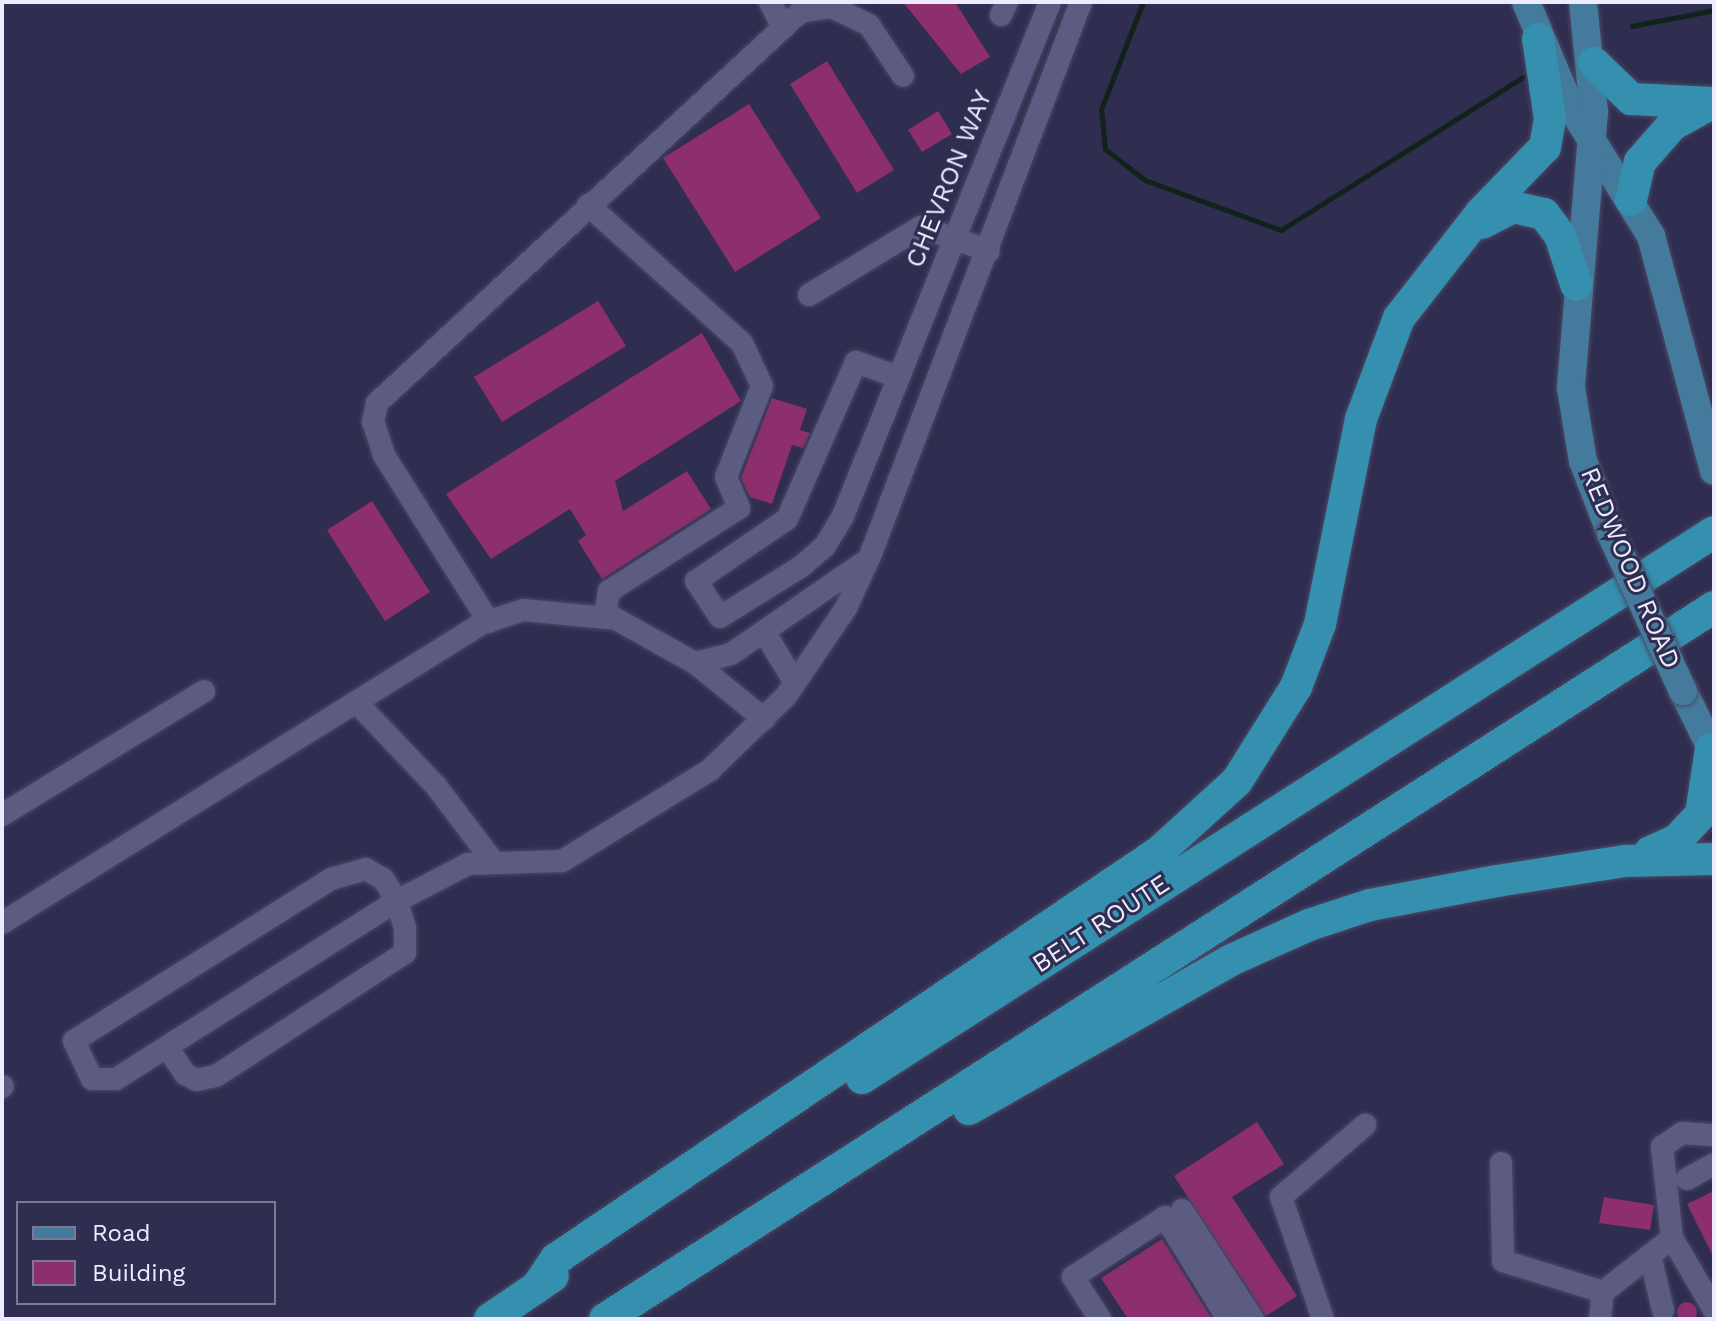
<!DOCTYPE html>
<html>
<head>
<meta charset="utf-8">
<style>
	body { margin:0 }
	#map { position:relative; width:1716px; height:1321px; overflow:hidden; background:#2f2d50; font-family:"Work Sans",sans-serif }
	div>[style] { position:absolute }
	.stream>* { height:5px; margin:-2.5px; padding:0 2.5px; transform-origin:2.5px; border-radius:2.5px; background:#10221a }
	.building>* { inset:0; background:#8c2f6c }
	.round { border-radius:50% }
	.roads { filter:drop-shadow(0 0 2px #4a4965) drop-shadow(0 0 2px #4a4965) }
	.minor>* { height:22px; margin:-11px; padding:0 11px; transform-origin:11px; border-radius:11px; background:#5c5c82 }
	.major>* { height:28px; margin:-14px; padding:0 14px; transform-origin:14px; border-radius:14px; background:#447b9c }
	.highway>* { height:32px; margin:-16px; padding:0 16px; transform-origin:16px; border-radius:16px; background:#3490ae }
	.bridges { filter:drop-shadow(0 0 2px #4a4965) drop-shadow(0 0 2px #4a4965) }
	.major-bridge>* { height:28px; margin:-14px; padding:0 14px; transform-origin:14px; border-radius:14px; background:#447b9c }
	span { translate:-50% -50%; white-space:nowrap; text-align:center; line-height:1.15; -webkit-text-stroke:6px #2f2d50; paint-order:stroke }
	.street-label { font-size:26px; color:#ececfe }
	.frame { position:absolute; inset:0; border:4px solid #ececfe; pointer-events:none }
	.legend { position:absolute; left:16px; top:1201px; width:260px; height:104px; box-sizing:border-box; background:#2f2d50; border:2px solid #7b7996; margin:0; padding:10px 14px; list-style:none; font-size:24px; color:#ececfe }
	.legend li { display:flex; align-items:center; gap:16px; height:40px }
	.legend b { width:40px; border:2px solid #7b7996 }
</style>
</head>
<body>
<div id="map">
	<div class="stream">
		<div style="left:1143px;top:2px;width:115px;rotate:111.4deg"></div>
		<div style="left:1101px;top:109px;width:40px;rotate:84.3deg"></div>
		<div style="left:1105px;top:149px;width:51px;rotate:37.8deg"></div>
		<div style="left:1145px;top:180px;width:145px;rotate:20.2deg"></div>
		<div style="left:1281px;top:230px;width:286px;rotate:-32.3deg"></div>
		<div style="left:1632px;top:26px;width:84px;rotate:-11deg"></div>
	</div>
	<div class="building">
		<div style="clip-path:polygon(903px 2px,955px 2px,990px 57px,961px 74px)"></div>
		<div style="clip-path:polygon(827px 61px,894px 170px,857px 193px,790px 84px)"></div>
		<div style="clip-path:polygon(749px 104px,821px 218px,735px 272px,663px 158px)"></div>
		<div style="clip-path:polygon(938px 111px,952px 134px,922px 152px,908px 130px)"></div>
		<div style="clip-path:polygon(598px 301px,626px 346px,502px 422px,474px 377px)"></div>
		<div style="clip-path:polygon(702px 333px,741px 401px,615px 481px,623px 511px,687px 471px,711px 509px,602px 579px,578px 541px,586px 535px,570px 509px,491px 559px,446px 494px)"></div>
		<div style="clip-path:polygon(772px 398px,807px 409px,800px 430px,810px 433px,803px 448px,792px 445px,772px 504px,750px 497px,741px 478px)"></div>
		<div style="clip-path:polygon(372px 501px,430px 592px,385px 621px,327px 530px)"></div>
		<div style="clip-path:polygon(1257px 1122px,1284px 1164px,1232px 1197px,1297px 1296px,1266px 1316px,1174px 1176px)"></div>
		<div style="clip-path:polygon(1714px 1191px,1714px 1258px,1687px 1204px)"></div>
		<div style="clip-path:polygon(1604px 1197px,1654px 1205px,1650px 1230px,1599px 1223px)"></div>
		<div style="clip-path:polygon(1162px 1239px,1212px 1319px,1128px 1319px,1101px 1278px)"></div>
		<div class="round" style="left:1677px;top:1302px;width:20px;height:20px"></div>
	</div>
	<div class="roads">
		<div class="minor">
			<div style="left:770px;top:2px;width:27px;rotate:63deg"></div>
			<div style="left:1001px;top:15px;width:14px;rotate:-65deg"></div>
			<div style="left:588px;top:205px;width:207px;rotate:41.9deg"></div>
			<div style="left:742px;top:343px;width:47px;rotate:65.1deg"></div>
			<div style="left:762px;top:386px;width:98px;rotate:111.6deg"></div>
			<div style="left:726px;top:477px;width:34px;rotate:67deg"></div>
			<div style="left:739px;top:508px;width:154px;rotate:147.4deg"></div>
			<div style="left:609px;top:591px;width:25px;rotate:99deg"></div>
			<div style="left:809px;top:295px;width:131px;rotate:-31.3deg"></div>
			<div style="left:921px;top:227px;width:72px;rotate:19.4deg"></div>
			<div style="left:898px;top:377px;width:45px;rotate:-160.3deg"></div>
			<div style="left:856px;top:362px;width:171px;rotate:113.7deg"></div>
			<div style="left:787px;top:519px;width:110px;rotate:145.7deg"></div>
			<div style="left:696px;top:581px;width:43px;rotate:56.3deg"></div>
			<div style="left:720px;top:617px;width:97px;rotate:-31.9deg"></div>
			<div style="left:802px;top:566px;width:30px;rotate:-41deg"></div>
			<div style="left:825px;top:546px;width:35px;rotate:-59deg"></div>
			<div style="left:843px;top:516px;width:554px;rotate:-68.06deg"></div>
			<div style="left:489px;top:622px;width:197px;rotate:-122.2deg"></div>
			<div style="left:384px;top:455px;width:35px;rotate:-108deg"></div>
			<div style="left:373px;top:422px;width:19px;rotate:-78deg"></div>
			<div style="left:377px;top:403px;width:576px;rotate:-42.75deg"></div>
			<div style="left:800px;top:12px;width:32px;rotate:-9deg"></div>
			<div style="left:832px;top:7px;width:41px;rotate:25.9deg"></div>
			<div style="left:869px;top:25px;width:61px;rotate:56.3deg"></div>
			<div style="left:765px;top:633px;width:58px;rotate:59deg"></div>
			<div style="left:695px;top:663px;width:37px;rotate:-14deg"></div>
			<div style="left:731px;top:654px;width:160px;rotate:-34.6deg"></div>
			<div style="left:356px;top:702px;width:116px;rotate:46.4deg"></div>
			<div style="left:436px;top:786px;width:93px;rotate:52.9deg"></div>
			<div style="left:2px;top:815px;width:237px;rotate:-31.5deg"></div>
			<div style="left:2px;top:923px;width:565px;rotate:-31.97deg"></div>
			<div style="left:481px;top:624px;width:44px;rotate:-18.4deg"></div>
			<div style="left:523px;top:610px;width:93px;rotate:5.5deg"></div>
			<div style="left:616px;top:619px;width:90px;rotate:29.1deg"></div>
			<div style="left:695px;top:663px;width:89px;rotate:39.1deg"></div>
			<div style="left:167px;top:1047px;width:32px;rotate:56deg"></div>
			<div style="left:185px;top:1074px;width:13px;rotate:27deg"></div>
			<div style="left:197px;top:1080px;width:19px;rotate:-12deg"></div>
			<div style="left:216px;top:1076px;width:225px;rotate:-33.1deg"></div>
			<div style="left:405px;top:953px;width:25px;rotate:-90deg"></div>
			<div style="left:405px;top:928px;width:28px;rotate:-107deg"></div>
			<div style="left:397px;top:901px;width:26px;rotate:-122deg"></div>
			<div style="left:383px;top:879px;width:20px;rotate:-150deg"></div>
			<div style="left:366px;top:869px;width:36px;rotate:164deg"></div>
			<div style="left:331px;top:879px;width:304px;rotate:147.8deg"></div>
			<div style="left:74px;top:1041px;width:42px;rotate:64.7deg"></div>
			<div style="left:92px;top:1079px;width:24px"></div>
			<div style="left:116px;top:1079px;width:333px;rotate:-32.4deg"></div>
			<div style="left:397px;top:901px;width:80px;rotate:-27.5deg"></div>
			<div style="left:468px;top:864px;width:94px;rotate:-1.8deg"></div>
			<div style="left:562px;top:861px;width:174px;rotate:-31.6deg"></div>
			<div style="left:710px;top:770px;width:106px;rotate:-44.2deg"></div>
			<div style="left:786px;top:696px;width:107px;rotate:-55.7deg"></div>
			<div style="left:846px;top:608px;width:57px;rotate:-65.2deg"></div>
			<div style="left:870px;top:556px;width:593px;rotate:-69.15deg"></div>
			<div style="left:2px;top:1087px;width:1px;rotate:-45deg"></div>
			<div style="left:1501px;top:1163px;width:98px;rotate:88.8deg"></div>
			<div style="left:1503px;top:1261px;width:105px;rotate:17.2deg"></div>
			<div style="left:1687px;top:1179px;width:31px;rotate:-29deg"></div>
			<div style="left:1182px;top:1210px;width:130px;rotate:56.9deg"></div>
			<div style="left:1672px;top:1238px;width:83px;rotate:59.7deg"></div>
			<div style="left:1650px;top:1255px;width:57px;rotate:76.7deg"></div>
			<div style="left:1100px;top:1319px;width:50px;rotate:-122.7deg"></div>
			<div style="left:1073px;top:1277px;width:110px;rotate:-33.1deg"></div>
			<div style="left:1165px;top:1217px;width:120px;rotate:58.3deg"></div>
			<div style="left:1323px;top:1319px;width:129px;rotate:-109deg"></div>
			<div style="left:1281px;top:1197px;width:111px;rotate:-40.6deg"></div>
			<div style="left:1600px;top:1319px;width:27px;rotate:-84deg"></div>
			<div style="left:1603px;top:1292px;width:88px;rotate:-38deg"></div>
			<div style="left:1672px;top:1238px;width:92px;rotate:-96.3deg"></div>
			<div style="left:1662px;top:1147px;width:24px;rotate:-35deg"></div>
			<div style="left:1682px;top:1133px;width:32px;rotate:4deg"></div>
		</div>
		<div class="major">
			<div style="left:1526px;top:2px;width:108px;rotate:67.2deg"></div>
			<div style="left:1568px;top:102px;width:158px;rotate:58.2deg"></div>
			<div style="left:1651px;top:236px;width:243px;rotate:75deg"></div>
			<div style="left:1583px;top:2px;width:111px;rotate:84.3deg"></div>
			<div style="left:1594px;top:112px;width:277px;rotate:94.8deg"></div>
			<div style="left:1571px;top:388px;width:74px;rotate:80.7deg"></div>
			<div style="left:1583px;top:461px;width:78px;rotate:69deg"></div>
			<div style="left:1683px;top:691px;width:70px;rotate:63.8deg"></div>
		</div>
		<div class="highway">
			<div style="left:1594px;top:63px;width:52px;rotate:44.2deg"></div>
			<div style="left:1631px;top:99px;width:83px;rotate:2.8deg"></div>
			<div style="left:1631px;top:200px;width:39px;rotate:-77deg"></div>
			<div style="left:1640px;top:162px;width:49px;rotate:-49.1deg"></div>
			<div style="left:1672px;top:125px;width:43px;rotate:-28.9deg"></div>
			<div style="left:1482px;top:223px;width:35px;rotate:-27deg"></div>
			<div style="left:1513px;top:207px;width:32px;rotate:13deg"></div>
			<div style="left:1544px;top:214px;width:26px;rotate:53deg"></div>
			<div style="left:1560px;top:235px;width:52px;rotate:71.9deg"></div>
			<div style="left:1650px;top:852px;width:30px;rotate:-24deg"></div>
			<div style="left:1677px;top:840px;width:35px;rotate:-47deg"></div>
			<div style="left:1701px;top:814px;width:66px;rotate:-81.3deg"></div>
			<div style="left:862px;top:1078px;width:1012px;rotate:-32.65deg"></div>
			<div style="left:969px;top:1109px;width:299px;rotate:-29.6deg"></div>
			<div style="left:1229px;top:961px;width:88px;rotate:-24.2deg"></div>
			<div style="left:1309px;top:925px;width:64px;rotate:-18.2deg"></div>
			<div style="left:1370px;top:905px;width:129px;rotate:-10.7deg"></div>
			<div style="left:1497px;top:881px;width:130px;rotate:-8.9deg"></div>
			<div style="left:1625px;top:861px;width:89px;rotate:-1.3deg"></div>
			<div style="left:537px;top:1287px;width:34px;rotate:-56deg"></div>
			<div style="left:556px;top:1259px;width:728px;rotate:-34.02deg"></div>
			<div style="left:1159px;top:852px;width:105px;rotate:-42.3deg"></div>
			<div style="left:1237px;top:781px;width:111px;rotate:-57.9deg"></div>
			<div style="left:1296px;top:687px;width:67px;rotate:-69.1deg"></div>
			<div style="left:1320px;top:624px;width:209px;rotate:-78.7deg"></div>
			<div style="left:1361px;top:419px;width:108px;rotate:-69.4deg"></div>
			<div style="left:1399px;top:318px;width:133px;rotate:-52deg"></div>
			<div style="left:1481px;top:213px;width:92px;rotate:-45.9deg"></div>
			<div style="left:1545px;top:147px;width:28px;rotate:-80deg"></div>
			<div style="left:1550px;top:119px;width:81px;rotate:-98.5deg"></div>
			<div style="left:490px;top:1319px;width:76px;rotate:-34.3deg"></div>
			<div style="left:605px;top:1319px;width:1318px;rotate:-32.7deg"></div>
		</div>
	</div>
	<div class="bridges">
		<div class="major-bridge">
			<div style="left:1611px;top:534px;width:173px;rotate:65.4deg"></div>
		</div>
	</div>
	<div class="street-label">
		<span style="left:949px;top:179px;rotate:-68deg">CHEVRON WAY</span>
		<span style="left:1630px;top:568px;rotate:67deg">REDWOOD ROAD</span>
		<span style="left:1101px;top:924px;rotate:-33deg">BELT ROUTE</span>
	</div>
	<div class="frame"></div>
	<ul class="legend">
	<li><b style="height:10px;background:#447b9c"></b>Road</li>
	<li><b style="height:22px;background:#8c2f6c"></b>Building</li>
	</ul>
</div>
</body>
</html>
